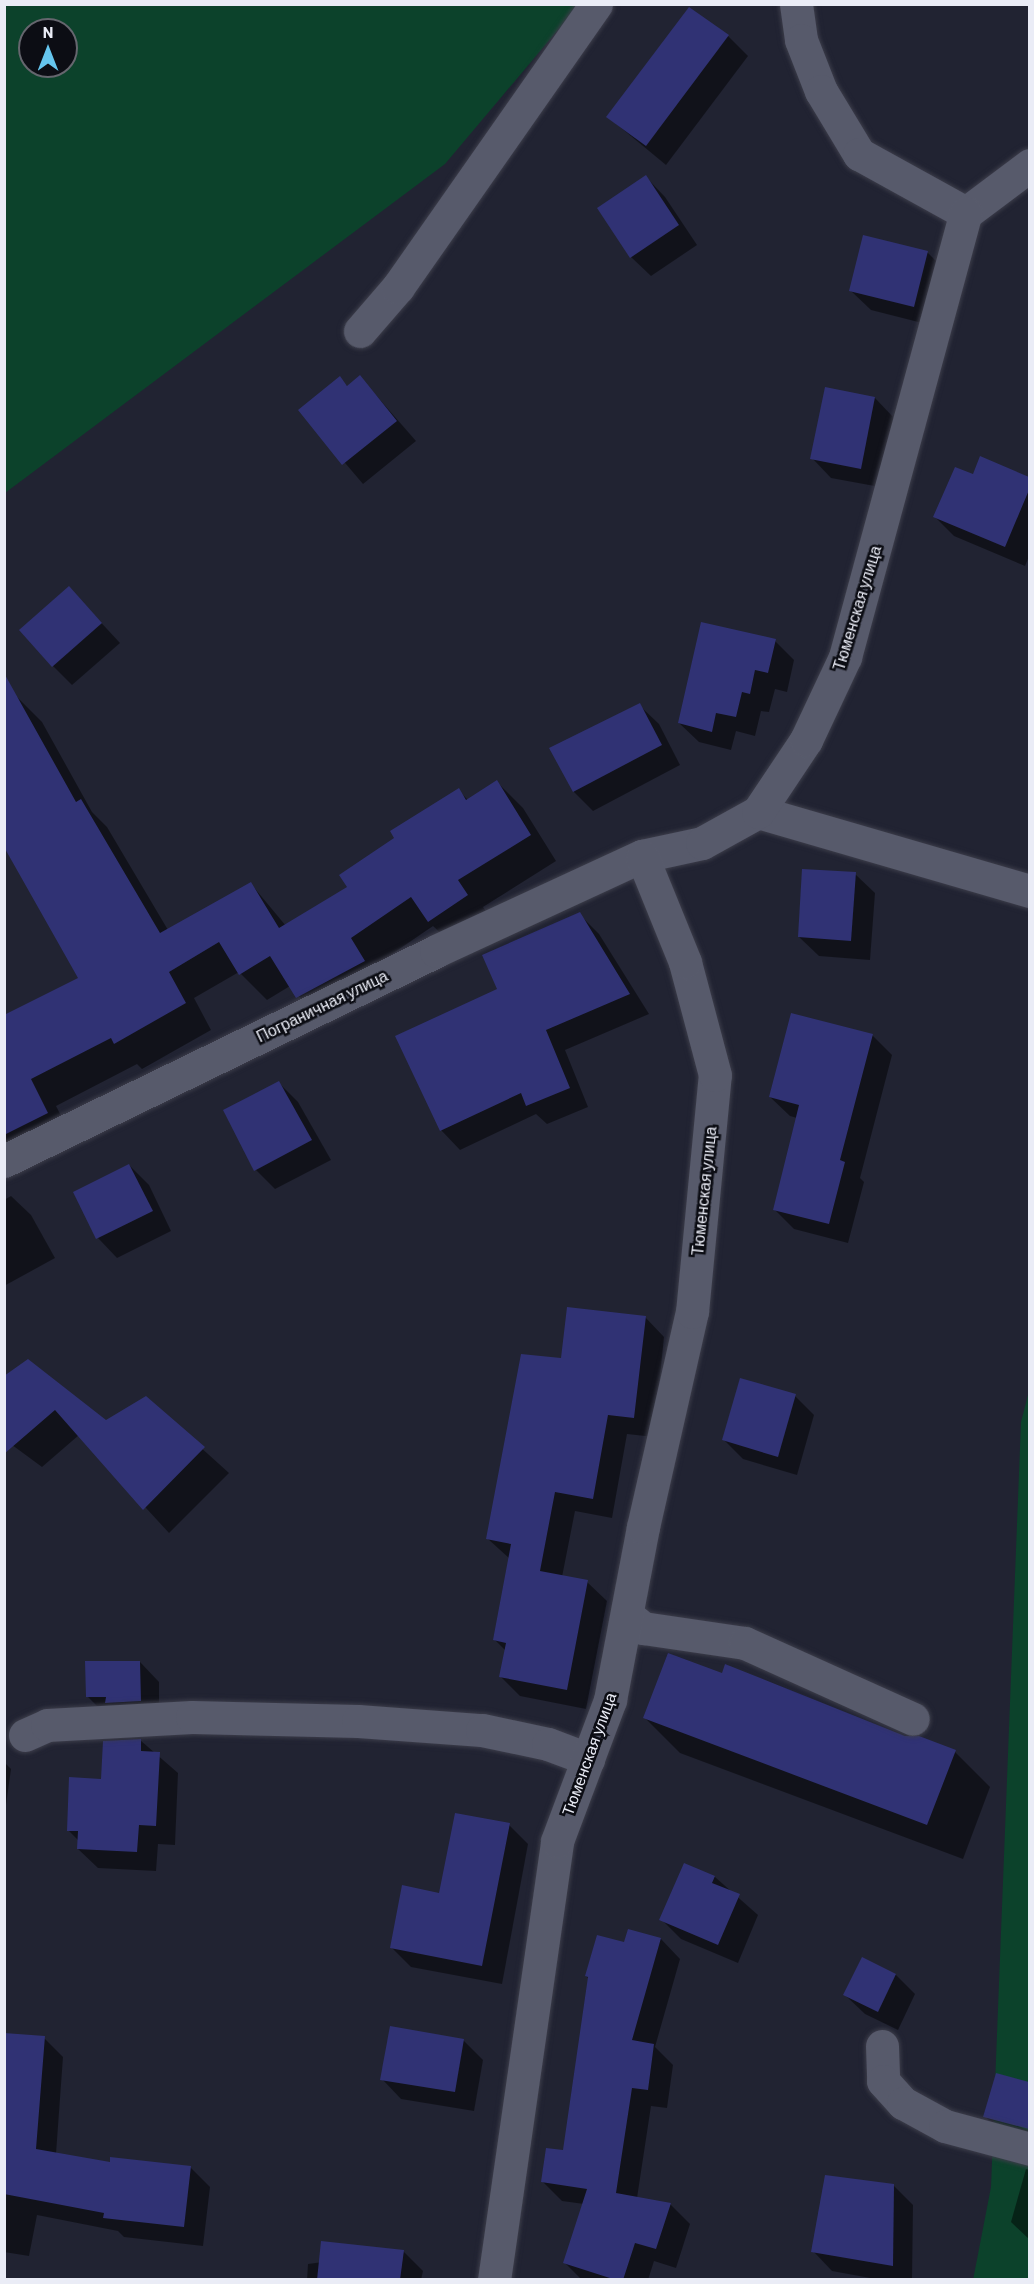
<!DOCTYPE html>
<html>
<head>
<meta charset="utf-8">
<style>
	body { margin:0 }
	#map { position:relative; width:1034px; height:2284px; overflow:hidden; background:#212332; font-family:Barlow,sans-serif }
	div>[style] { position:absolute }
	.green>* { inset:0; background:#0c422b }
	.shadow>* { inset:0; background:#0007 }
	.building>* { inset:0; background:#303274 }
	.roads { filter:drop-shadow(0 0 2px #3c3d4a) drop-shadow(0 0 2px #3c3d4a) }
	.minor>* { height:33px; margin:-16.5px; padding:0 16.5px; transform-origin:16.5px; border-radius:16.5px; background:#575a6b }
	span { translate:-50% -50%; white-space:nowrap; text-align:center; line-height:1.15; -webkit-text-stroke:5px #0c0d14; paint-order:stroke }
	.street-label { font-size:16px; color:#eaecf6 }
	.frame { position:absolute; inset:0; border:6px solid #eaecf6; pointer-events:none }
	.north { position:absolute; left:18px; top:18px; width:60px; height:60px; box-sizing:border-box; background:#0c0d14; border:2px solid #65666e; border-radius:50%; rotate:0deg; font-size:16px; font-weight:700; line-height:24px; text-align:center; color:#eaecf6 }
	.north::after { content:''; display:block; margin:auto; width:21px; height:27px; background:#65c5ee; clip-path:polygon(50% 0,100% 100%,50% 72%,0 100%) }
</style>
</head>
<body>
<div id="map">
	<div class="green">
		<div style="clip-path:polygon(evenodd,5px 5px,579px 5px,445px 164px,5px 493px,5px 5px,30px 30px,66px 30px,66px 66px,30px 66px,30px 30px)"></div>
		<div style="clip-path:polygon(1029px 1391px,1029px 2279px,973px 2280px,991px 2187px,1021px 1422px)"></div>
	</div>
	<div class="shadow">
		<div style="clip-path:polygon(689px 9px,728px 36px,748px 56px,666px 165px,608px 117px)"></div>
		<div style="clip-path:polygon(646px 177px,665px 197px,697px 245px,651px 276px,631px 257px)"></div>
		<div style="clip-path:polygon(864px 237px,928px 253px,947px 272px,934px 326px,871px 310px,851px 291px)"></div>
		<div style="clip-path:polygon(360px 377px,416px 441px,363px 484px,300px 410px,340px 378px,348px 387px)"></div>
		<div style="clip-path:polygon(826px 389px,875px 398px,894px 418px,880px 487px,831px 478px,812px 458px)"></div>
		<div style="clip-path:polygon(981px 458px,1030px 478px,1030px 554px,1025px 566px,954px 536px,935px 517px,974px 476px)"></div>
		<div style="clip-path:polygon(69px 588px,120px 643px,72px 685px,53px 666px)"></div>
		<div style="clip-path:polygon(775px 641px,794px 660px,787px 692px,775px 689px,769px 712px,761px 711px,755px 736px,736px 731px,731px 750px,699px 742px,679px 723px)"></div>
		<div style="clip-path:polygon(16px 696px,42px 722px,92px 812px,107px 827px,168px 930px,251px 884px,286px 926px,349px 887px,396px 838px,458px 790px,468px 800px,497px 782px,523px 808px,556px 861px,483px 907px,493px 922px,455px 947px,433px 926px,376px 965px,323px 1023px,290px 986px,267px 1000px,239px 972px,194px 998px,211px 1030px,142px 1069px,137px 1064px,56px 1106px,73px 1139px,4px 1159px,4px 1017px,80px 979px)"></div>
		<div style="clip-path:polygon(639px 705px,659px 724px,680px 765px,593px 811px,574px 792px,551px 748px)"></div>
		<div style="clip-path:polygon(855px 874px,875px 893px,870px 960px,819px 956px,799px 937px)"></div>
		<div style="clip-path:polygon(579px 914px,599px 934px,649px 1014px,565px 1050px,588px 1107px,547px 1124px,536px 1114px,460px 1150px,441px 1130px,499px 989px)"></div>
		<div style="clip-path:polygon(872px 1035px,892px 1055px,860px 1178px,864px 1182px,848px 1243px,794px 1229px,774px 1209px,797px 1118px,790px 1116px,770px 1097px)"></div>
		<div style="clip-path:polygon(279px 1083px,298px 1102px,331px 1160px,275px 1189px,256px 1170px)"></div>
		<div style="clip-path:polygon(129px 1165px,149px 1185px,171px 1231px,117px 1258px,98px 1238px,75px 1193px)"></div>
		<div style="clip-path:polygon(11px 1196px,31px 1215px,55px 1258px,4px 1286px,4px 1200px)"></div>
		<div style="clip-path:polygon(645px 1317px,664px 1337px,654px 1437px,627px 1434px,612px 1518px,575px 1511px,562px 1577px,587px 1582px,607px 1601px,586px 1709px,520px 1696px,501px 1677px,506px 1651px,495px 1640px,510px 1559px,488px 1539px,563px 1360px)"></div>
		<div style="clip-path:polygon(4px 1378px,106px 1422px,146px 1398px,229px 1473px,169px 1533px,79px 1435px,42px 1467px,4px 1439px)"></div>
		<div style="clip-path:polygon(795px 1396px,814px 1415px,797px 1475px,743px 1459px,724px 1440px)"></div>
		<div style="clip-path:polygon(140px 1662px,159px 1682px,159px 1720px,107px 1716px,87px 1696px)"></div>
		<div style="clip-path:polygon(645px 1718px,905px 1738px,955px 1752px,990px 1787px,963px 1859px,680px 1753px)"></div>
		<div style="clip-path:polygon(140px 1740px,178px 1773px,175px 1845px,158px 1844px,156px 1871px,98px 1868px,78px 1849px,79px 1841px,68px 1830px,103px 1780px)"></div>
		<div style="clip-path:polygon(4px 1762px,11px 1769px,6px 1805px,4px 1805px)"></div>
		<div style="clip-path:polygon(509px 1825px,528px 1844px,502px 1984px,411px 1967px,392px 1948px)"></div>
		<div style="clip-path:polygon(685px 1865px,715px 1877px,758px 1915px,738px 1963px,681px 1939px,661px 1919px)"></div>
		<div style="clip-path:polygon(661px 1939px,680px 1959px,655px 2047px,673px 2065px,667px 2108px,651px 2106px,637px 2198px,670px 2204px,690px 2224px,676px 2268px,654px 2261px,648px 2280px,582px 2280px,565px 2263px,584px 2204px,562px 2201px,543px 2182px,564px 2151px,589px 1979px,586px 1976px,625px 1944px)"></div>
		<div style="clip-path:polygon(862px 1959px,896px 1975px,915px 1994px,898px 2030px,865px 2014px,845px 1995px)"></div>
		<div style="clip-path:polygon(4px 2035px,44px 2038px,63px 2057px,56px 2154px,111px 2164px,190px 2167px,210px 2187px,203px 2246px,124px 2237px,118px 2231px,37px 2215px,29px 2256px,4px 2252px)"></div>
		<div style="clip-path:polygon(463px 2040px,483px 2060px,474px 2111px,401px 2099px,382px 2079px)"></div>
		<div style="clip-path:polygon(997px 2074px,1030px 2084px,1030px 2128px,1006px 2121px,1030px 2131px,1030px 2143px,1004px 2136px,985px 2116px)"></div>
		<div style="clip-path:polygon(1026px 2169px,1030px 2170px,1030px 2240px,1011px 2222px)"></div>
		<div style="clip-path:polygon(893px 2185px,913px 2205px,912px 2280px,881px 2280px,832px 2271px,813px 2251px)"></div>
		<div style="clip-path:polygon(403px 2251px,423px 2271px,421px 2280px,307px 2280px,308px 2264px)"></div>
	</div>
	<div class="building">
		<div style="clip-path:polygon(689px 7px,729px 35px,646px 146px,606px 117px)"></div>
		<div style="clip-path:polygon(646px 175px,679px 225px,630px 258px,597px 208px)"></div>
		<div style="clip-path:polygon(863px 235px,928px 251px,914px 307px,849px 291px)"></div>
		<div style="clip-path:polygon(360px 375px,397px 421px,342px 465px,298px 410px,340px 376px,347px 386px)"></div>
		<div style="clip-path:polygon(825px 387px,875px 397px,861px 469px,810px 459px)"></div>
		<div style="clip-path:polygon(980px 456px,1029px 477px,1029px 490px,1005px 547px,933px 517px,955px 467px,973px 474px)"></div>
		<div style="clip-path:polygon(69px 586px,102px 623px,52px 667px,19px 630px)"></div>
		<div style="clip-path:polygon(701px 622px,776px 639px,768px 673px,755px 670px,750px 694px,742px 692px,736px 717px,716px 713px,712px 732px,678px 723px)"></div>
		<div style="clip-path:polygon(4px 673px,76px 802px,81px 799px,160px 933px,251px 882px,279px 928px,347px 887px,339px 875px,394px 838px,390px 831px,459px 788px,466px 800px,497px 780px,531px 835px,458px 880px,468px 895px,428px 922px,411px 897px,351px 938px,365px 961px,296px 998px,270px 956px,239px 975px,219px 942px,169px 972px,186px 1003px,114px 1044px,111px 1038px,31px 1079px,48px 1113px,4px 1135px,4px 1015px,78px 978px,4px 847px)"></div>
		<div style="clip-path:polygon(640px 703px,662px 745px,573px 792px,549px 748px)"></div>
		<div style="clip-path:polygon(802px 869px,856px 872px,851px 941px,798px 937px)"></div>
		<div style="clip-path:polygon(580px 912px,630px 994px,546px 1030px,570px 1088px,526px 1106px,521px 1093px,440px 1131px,395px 1036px,497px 989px,482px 955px)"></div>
		<div style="clip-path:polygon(791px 1013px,873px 1034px,840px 1160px,845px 1162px,829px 1224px,773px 1210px,799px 1105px,769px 1097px)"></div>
		<div style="clip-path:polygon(279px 1081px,312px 1140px,254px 1171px,223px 1110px)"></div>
		<div style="clip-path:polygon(129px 1164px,153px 1211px,96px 1239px,73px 1192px)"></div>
		<div style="clip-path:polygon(567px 1307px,646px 1316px,634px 1418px,608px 1415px,593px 1499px,555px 1492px,540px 1571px,588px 1580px,567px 1690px,499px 1677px,506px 1643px,493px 1640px,511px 1544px,486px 1539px,521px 1354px,561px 1358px)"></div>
		<div style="clip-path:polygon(28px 1359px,106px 1420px,146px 1396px,205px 1447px,143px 1510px,55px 1410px,4px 1454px,4px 1376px)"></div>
		<div style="clip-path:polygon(740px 1378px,796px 1394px,778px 1457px,722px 1440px)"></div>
		<div style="clip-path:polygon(668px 1653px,722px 1673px,725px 1664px,905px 1736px,919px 1736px,956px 1750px,927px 1825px,643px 1718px)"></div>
		<div style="clip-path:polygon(85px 1661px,140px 1661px,141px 1701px,105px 1703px,106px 1697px,86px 1697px)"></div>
		<div style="clip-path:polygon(141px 1739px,141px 1751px,160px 1752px,156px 1826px,139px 1825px,137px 1852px,77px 1849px,78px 1831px,67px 1831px,69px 1777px,101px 1779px,103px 1741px)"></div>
		<div style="clip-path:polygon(455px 1813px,510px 1823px,482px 1966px,390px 1948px,402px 1885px,439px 1893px)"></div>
		<div style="clip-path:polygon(684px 1863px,715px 1876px,712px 1883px,740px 1894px,718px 1945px,659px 1920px)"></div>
		<div style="clip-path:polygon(628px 1929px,661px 1938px,632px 2040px,654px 2044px,648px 2090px,632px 2088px,616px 2193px,671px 2203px,656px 2249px,635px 2243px,623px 2280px,616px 2280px,563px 2263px,587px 2189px,541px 2182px,546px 2148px,563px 2150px,588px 1977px,585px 1976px,597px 1935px,624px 1942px)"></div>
		<div style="clip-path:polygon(862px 1957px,896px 1974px,878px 2012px,843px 1995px)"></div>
		<div style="clip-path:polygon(390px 2026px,464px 2039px,455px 2092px,380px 2080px)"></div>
		<div style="clip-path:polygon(4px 2033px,45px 2036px,36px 2149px,110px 2162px,110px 2157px,191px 2166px,184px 2227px,103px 2218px,104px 2213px,4px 2194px)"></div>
		<div style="clip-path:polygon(996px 2073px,1029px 2082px,1029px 2129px,983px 2117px)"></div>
		<div style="clip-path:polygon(825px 2175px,894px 2184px,893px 2266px,811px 2252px)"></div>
		<div style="clip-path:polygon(321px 2241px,404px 2250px,400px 2280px,317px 2280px)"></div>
	</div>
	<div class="roads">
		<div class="minor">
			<div style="left:796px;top:4px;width:36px;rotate:82deg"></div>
			<div style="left:801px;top:40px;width:55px;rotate:68.6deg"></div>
			<div style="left:821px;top:91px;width:74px;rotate:58.9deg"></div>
			<div style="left:859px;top:154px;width:122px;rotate:28.9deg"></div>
			<div style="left:966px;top:213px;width:80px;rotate:-36.9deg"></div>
			<div style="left:360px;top:331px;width:58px;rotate:-49.2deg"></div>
			<div style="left:398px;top:287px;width:345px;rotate:-55deg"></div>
			<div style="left:758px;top:812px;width:283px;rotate:16.2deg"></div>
			<div style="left:4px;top:1161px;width:480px;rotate:-25.9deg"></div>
			<div style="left:436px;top:951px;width:227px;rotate:-24.8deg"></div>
			<div style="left:642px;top:856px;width:61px;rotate:-12.2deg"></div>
			<div style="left:702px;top:843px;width:64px;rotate:-29deg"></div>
			<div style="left:758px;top:812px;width:87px;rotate:-56.3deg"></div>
			<div style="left:806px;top:740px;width:92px;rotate:-64.8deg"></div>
			<div style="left:845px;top:657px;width:460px;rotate:-74.8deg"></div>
			<div style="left:627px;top:1615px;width:21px;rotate:39deg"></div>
			<div style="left:643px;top:1628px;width:103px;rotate:8.4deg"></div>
			<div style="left:745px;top:1643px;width:184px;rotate:24.3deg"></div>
			<div style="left:25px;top:1735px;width:24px;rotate:-24deg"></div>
			<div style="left:47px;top:1725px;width:145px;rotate:-3.2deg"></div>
			<div style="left:192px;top:1717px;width:166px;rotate:1.4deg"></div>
			<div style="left:358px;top:1721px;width:124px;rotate:4.2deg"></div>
			<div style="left:482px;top:1730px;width:67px;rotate:12deg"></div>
			<div style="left:548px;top:1744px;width:43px;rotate:20.6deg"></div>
			<div style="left:882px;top:2046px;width:35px;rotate:88deg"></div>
			<div style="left:883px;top:2081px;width:30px;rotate:48deg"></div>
			<div style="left:903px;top:2103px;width:48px;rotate:28.7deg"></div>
			<div style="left:945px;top:2126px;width:88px;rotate:15.1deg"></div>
			<div style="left:494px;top:2280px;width:443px;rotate:-81.8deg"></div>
			<div style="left:557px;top:1841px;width:151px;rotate:-69.4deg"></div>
			<div style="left:610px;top:1700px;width:176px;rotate:-79.2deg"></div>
			<div style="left:643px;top:1527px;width:221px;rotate:-77.2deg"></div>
			<div style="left:692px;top:1312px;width:238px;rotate:-84.5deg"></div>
			<div style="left:715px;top:1075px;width:117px;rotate:-104.9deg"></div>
			<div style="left:685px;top:962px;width:114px;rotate:-112.1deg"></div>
		</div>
	</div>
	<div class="street-label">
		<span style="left:857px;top:608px;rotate:-73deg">Тюменская улица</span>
		<span style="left:322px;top:1006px;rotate:-26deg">Пограничная улица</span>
		<span style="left:704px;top:1191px;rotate:-84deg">Тюменская улица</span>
		<span style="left:589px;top:1754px;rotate:-70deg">Тюменская улица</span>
	</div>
	<div class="frame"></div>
	<div class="north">N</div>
</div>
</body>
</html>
